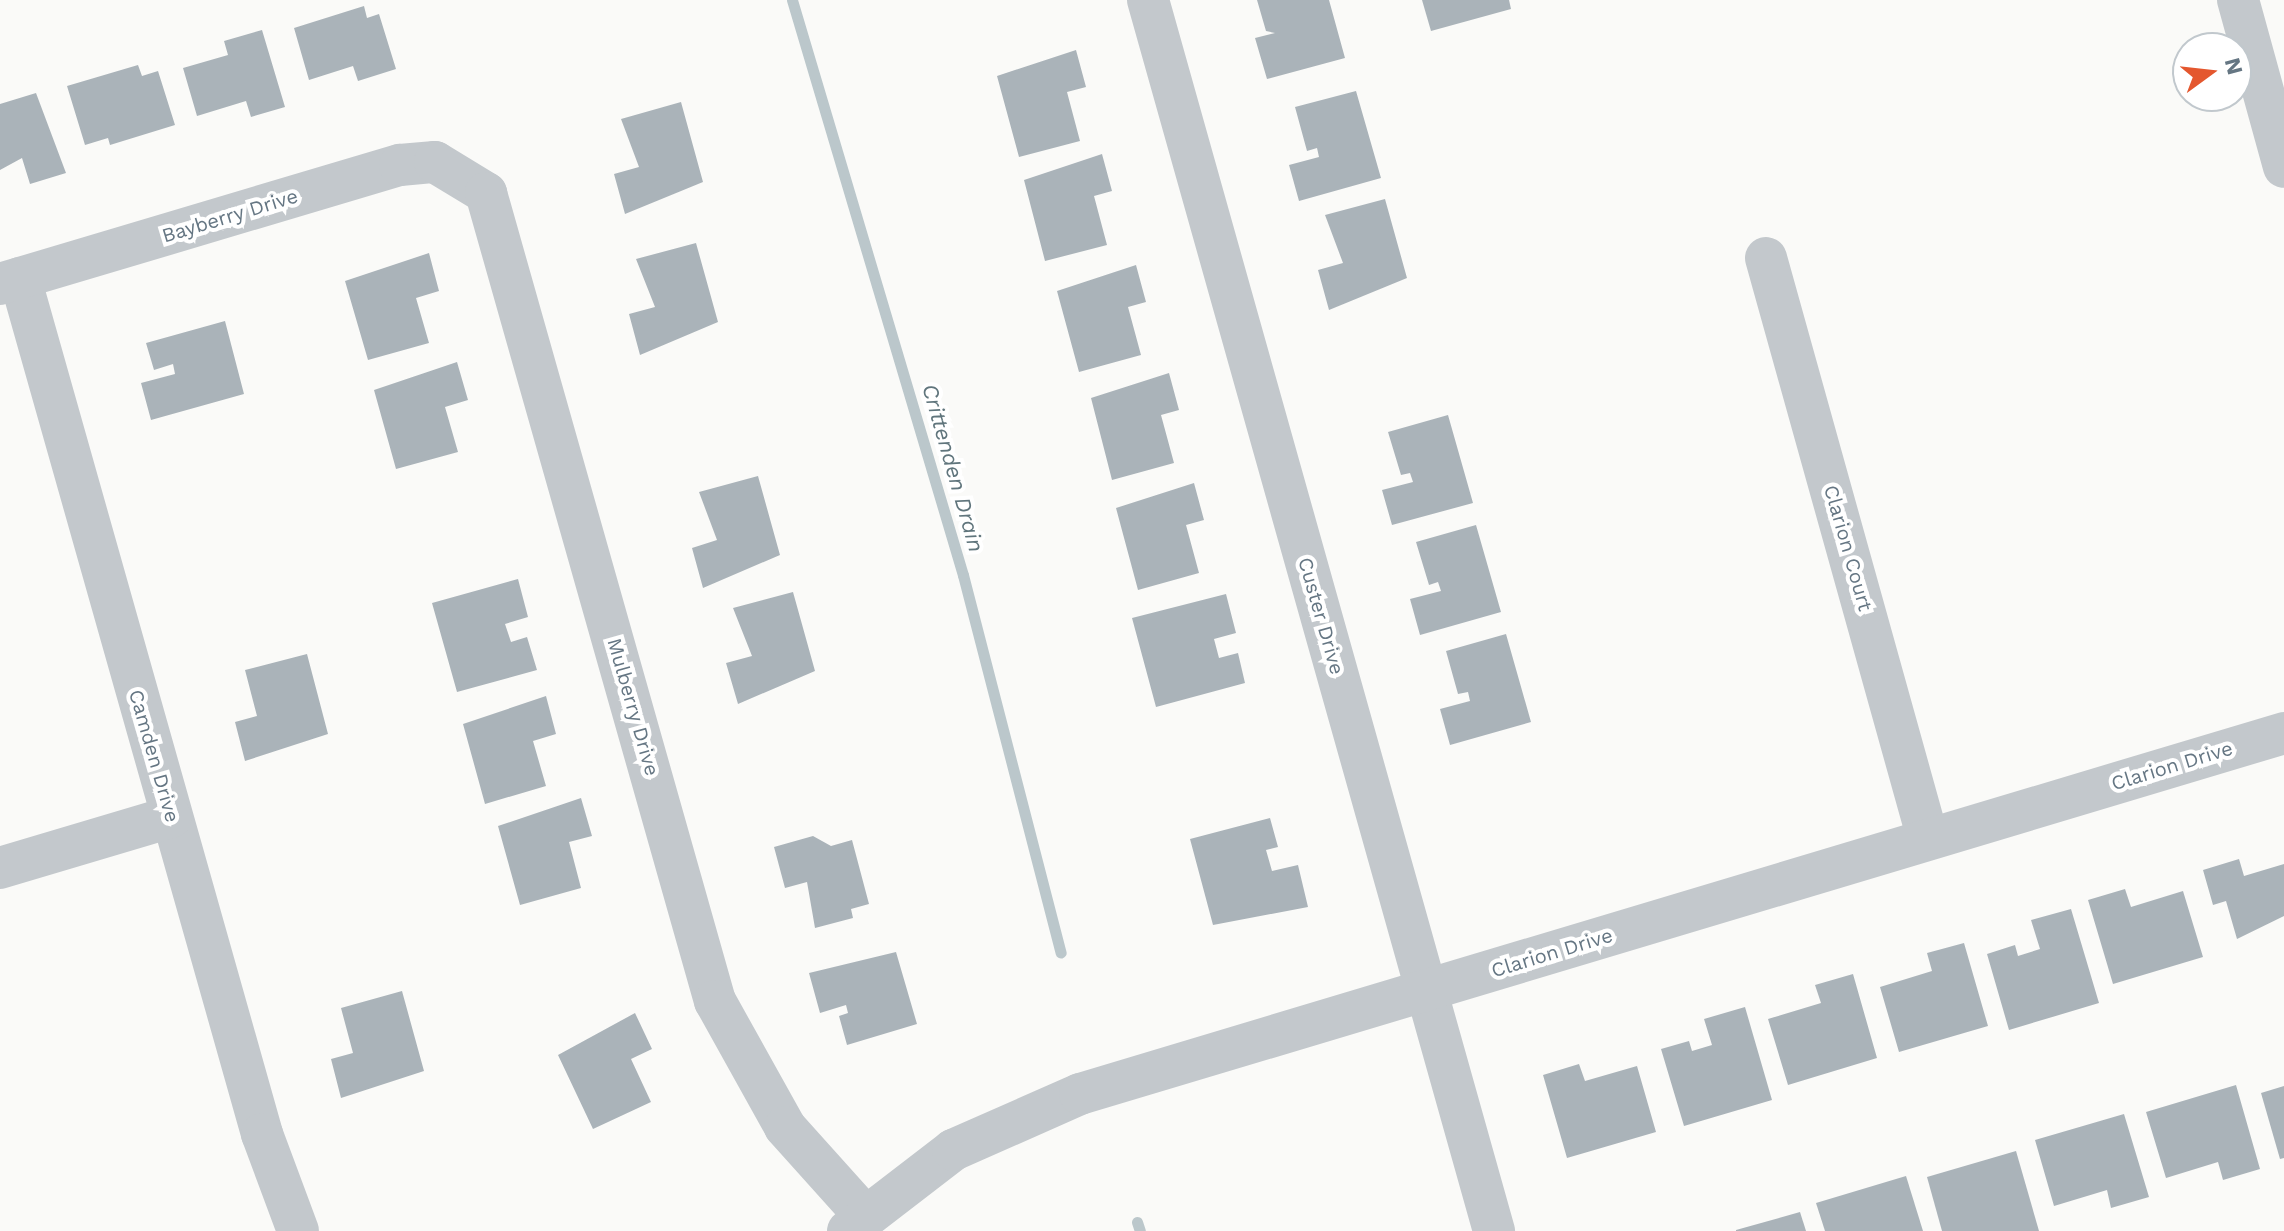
<!DOCTYPE html>
<html>
<head>
<meta charset="utf-8">
<style>
	body { margin:0 }
	#map { position:relative; width:2284px; height:1231px; overflow:hidden; background:#fafaf8; font-family:"Work Sans",sans-serif }
	div>[style] { position:absolute }
	.stream>* { height:11px; margin:-5.5px; padding:0 5.5px; transform-origin:5.5px; border-radius:5.5px; background:#bbc7cb }
	.building>* { inset:0; background:#aab3b9 }
	.minor>* { height:42px; margin:-21px; padding:0 21px; transform-origin:21px; border-radius:21px; background:#c3c8cc }
	span { translate:-50% -50%; white-space:nowrap; text-align:center; line-height:1.15; -webkit-text-stroke:8px #fff; paint-order:stroke }
	.street-label { font-size:20px; color:#657683 }
	.water-label { font-size:22px; color:#60757c; font-style:italic }
	.north { position:absolute; left:2172px; top:32px; width:80px; height:80px; box-sizing:border-box; background:#fff; border:2px solid #c1c8cd; border-radius:50%; rotate:75deg; font-size:22px; font-weight:700; line-height:32px; text-align:center; color:#657683 }
	.north::after { content:''; display:block; margin:auto; width:28px; height:36px; background:#e4572e; clip-path:polygon(50% 0,100% 100%,50% 72%,0 100%) }
</style>
</head>
<body>
<div id="map">
	<div class="stream">
		<div style="left:792px;top:0;width:600px;rotate:73.44deg"></div>
		<div style="left:963px;top:575px;width:390px;rotate:75.5deg"></div>
		<div style="left:1137px;top:1222px;width:9px;rotate:72deg"></div>
	</div>
	<div class="building">
		<div style="clip-path:polygon(1257px 0,1329px 0,1345px 58px,1267px 79px,1255px 38px,1275px 33px,1266px 31px)"></div>
		<div style="clip-path:polygon(1422px 0,1509px 0,1511px 9px,1431px 31px)"></div>
		<div style="clip-path:polygon(364px 6px,367px 18px,379px 14px,396px 69px,358px 81px,353px 66px,309px 80px,294px 28px)"></div>
		<div style="clip-path:polygon(262px 30px,285px 107px,251px 117px,246px 101px,197px 116px,183px 68px,228px 55px,224px 41px)"></div>
		<div style="clip-path:polygon(1076px 50px,1086px 87px,1067px 92px,1080px 141px,1019px 157px,997px 76px)"></div>
		<div style="clip-path:polygon(138px 65px,142px 76px,158px 71px,175px 125px,110px 145px,108px 138px,85px 145px,67px 86px)"></div>
		<div style="clip-path:polygon(1356px 91px,1381px 178px,1299px 201px,1289px 165px,1319px 157px,1317px 148px,1307px 151px,1295px 107px)"></div>
		<div style="clip-path:polygon(36px 93px,66px 173px,30px 184px,22px 158px,0 170px,0 104px)"></div>
		<div style="clip-path:polygon(681px 102px,703px 182px,625px 214px,614px 174px,639px 167px,621px 119px)"></div>
		<div style="clip-path:polygon(1102px 154px,1112px 191px,1094px 196px,1107px 245px,1045px 261px,1024px 180px)"></div>
		<div style="clip-path:polygon(1385px 199px,1407px 278px,1329px 310px,1318px 270px,1343px 263px,1325px 215px)"></div>
		<div style="clip-path:polygon(696px 243px,718px 322px,640px 355px,629px 314px,655px 307px,636px 259px)"></div>
		<div style="clip-path:polygon(429px 253px,439px 291px,416px 298px,429px 343px,368px 360px,345px 281px)"></div>
		<div style="clip-path:polygon(1136px 265px,1146px 302px,1128px 307px,1141px 355px,1079px 372px,1057px 291px)"></div>
		<div style="clip-path:polygon(225px 321px,244px 394px,151px 420px,141px 383px,175px 374px,173px 364px,154px 370px,146px 343px)"></div>
		<div style="clip-path:polygon(457px 362px,468px 400px,445px 407px,458px 452px,396px 469px,374px 390px)"></div>
		<div style="clip-path:polygon(1169px 373px,1179px 410px,1161px 415px,1174px 463px,1112px 480px,1091px 398px)"></div>
		<div style="clip-path:polygon(1448px 415px,1473px 503px,1392px 525px,1382px 490px,1413px 482px,1410px 473px,1401px 475px,1388px 432px)"></div>
		<div style="clip-path:polygon(758px 476px,780px 555px,703px 588px,692px 548px,717px 540px,699px 492px)"></div>
		<div style="clip-path:polygon(1194px 483px,1204px 520px,1186px 525px,1199px 573px,1138px 590px,1116px 508px)"></div>
		<div style="clip-path:polygon(1476px 525px,1501px 612px,1420px 635px,1410px 599px,1441px 591px,1438px 582px,1429px 585px,1416px 542px)"></div>
		<div style="clip-path:polygon(518px 579px,528px 617px,505px 624px,511px 642px,527px 637px,537px 670px,457px 692px,432px 603px)"></div>
		<div style="clip-path:polygon(793px 592px,815px 671px,738px 704px,726px 663px,752px 656px,733px 608px)"></div>
		<div style="clip-path:polygon(1226px 594px,1236px 633px,1214px 639px,1219px 658px,1238px 653px,1245px 683px,1156px 707px,1132px 618px)"></div>
		<div style="clip-path:polygon(1506px 634px,1531px 722px,1450px 745px,1440px 709px,1470px 701px,1468px 692px,1458px 694px,1446px 651px)"></div>
		<div style="clip-path:polygon(307px 654px,328px 734px,245px 761px,235px 722px,257px 716px,245px 670px)"></div>
		<div style="clip-path:polygon(546px 696px,556px 734px,533px 741px,546px 786px,485px 804px,463px 724px)"></div>
		<div style="clip-path:polygon(581px 798px,592px 836px,569px 842px,581px 888px,520px 905px,498px 826px)"></div>
		<div style="clip-path:polygon(1270px 818px,1278px 847px,1266px 850px,1272px 871px,1298px 865px,1308px 907px,1213px 925px,1190px 839px)"></div>
		<div style="clip-path:polygon(813px 836px,831px 846px,852px 840px,869px 904px,851px 909px,853px 918px,815px 928px,807px 882px,785px 888px,774px 847px)"></div>
		<div style="clip-path:polygon(2239px 859px,2244px 876px,2284px 864px,2284px 916px,2237px 939px,2226px 901px,2213px 905px,2203px 870px)"></div>
		<div style="clip-path:polygon(2125px 889px,2131px 907px,2183px 891px,2203px 957px,2113px 984px,2088px 900px)"></div>
		<div style="clip-path:polygon(2071px 909px,2099px 1003px,2009px 1030px,1987px 954px,2015px 945px,2018px 956px,2040px 949px,2031px 920px)"></div>
		<div style="clip-path:polygon(1964px 943px,1988px 1026px,1899px 1052px,1880px 987px,1932px 971px,1927px 953px)"></div>
		<div style="clip-path:polygon(896px 952px,917px 1024px,847px 1045px,839px 1016px,848px 1013px,846px 1005px,820px 1013px,809px 973px)"></div>
		<div style="clip-path:polygon(1853px 974px,1877px 1058px,1788px 1085px,1768px 1019px,1821px 1003px,1815px 985px)"></div>
		<div style="clip-path:polygon(402px 991px,424px 1071px,341px 1098px,331px 1059px,353px 1053px,341px 1008px)"></div>
		<div style="clip-path:polygon(1745px 1007px,1772px 1100px,1684px 1126px,1661px 1049px,1689px 1041px,1692px 1051px,1712px 1045px,1704px 1019px)"></div>
		<div style="clip-path:polygon(635px 1013px,652px 1049px,631px 1059px,651px 1102px,593px 1129px,558px 1055px)"></div>
		<div style="clip-path:polygon(1579px 1064px,1585px 1081px,1637px 1066px,1656px 1132px,1567px 1158px,1543px 1075px)"></div>
		<div style="clip-path:polygon(2236px 1085px,2260px 1169px,2223px 1180px,2218px 1162px,2166px 1178px,2146px 1112px)"></div>
		<div style="clip-path:polygon(2284px 1086px,2284px 1158px,2280px 1159px,2261px 1093px)"></div>
		<div style="clip-path:polygon(2124px 1114px,2149px 1197px,2111px 1208px,2107px 1190px,2054px 1206px,2035px 1140px)"></div>
		<div style="clip-path:polygon(2016px 1151px,2039px 1231px,1942px 1231px,1927px 1177px)"></div>
		<div style="clip-path:polygon(1906px 1176px,1923px 1231px,1825px 1231px,1816px 1203px)"></div>
		<div style="clip-path:polygon(1800px 1212px,1806px 1231px,1736px 1231px,1736px 1230px)"></div>
	</div>
	<div class="minor">
		<div style="left:1148px;top:0;width:1279px;rotate:74.3deg"></div>
		<div style="left:2238px;top:0;width:173px;rotate:74.6deg"></div>
		<div style="left:1766px;top:258px;width:603px;rotate:74.42deg"></div>
		<div style="left:20px;top:278px;width:890px;rotate:74.21deg"></div>
		<div style="left:262px;top:1134px;width:103px;rotate:69.6deg"></div>
		<div style="left:0;top:284px;width:417px;rotate:-16.6deg"></div>
		<div style="left:400px;top:165px;width:35px;rotate:-5deg"></div>
		<div style="left:435px;top:162px;width:60px;rotate:31.3deg"></div>
		<div style="left:486px;top:193px;width:840px;rotate:74.18deg"></div>
		<div style="left:715px;top:1001px;width:144px;rotate:60.9deg"></div>
		<div style="left:785px;top:1127px;width:117px;rotate:48.1deg"></div>
		<div style="left:0;top:868px;width:178px;rotate:-16.6deg"></div>
		<div style="left:848px;top:1231px;width:133px;rotate:-37.6deg"></div>
		<div style="left:953px;top:1150px;width:139px;rotate:-23.8deg"></div>
		<div style="left:1080px;top:1094px;width:1257px;rotate:-16.69deg"></div>
	</div>
	<div class="street-label">
		<span style="left:230px;top:216px;rotate:-17deg">Bayberry Drive</span>
		<span style="left:1848px;top:548px;rotate:74deg">Clarion Court</span>
		<span style="left:1321px;top:616px;rotate:74deg">Custer Drive</span>
		<span style="left:633px;top:707px;rotate:74deg">Mulberry Drive</span>
		<span style="left:154px;top:756px;rotate:74deg">Camden Drive</span>
		<span style="left:2172px;top:766px;rotate:-17deg">Clarion Drive</span>
		<span style="left:1552px;top:953px;rotate:-17deg">Clarion Drive</span>
	</div>
	<div class="water-label">
		<span style="left:953px;top:468px;rotate:74deg">Crittenden Drain</span>
	</div>
	<div class="north">N</div>
</div>
</body>
</html>
